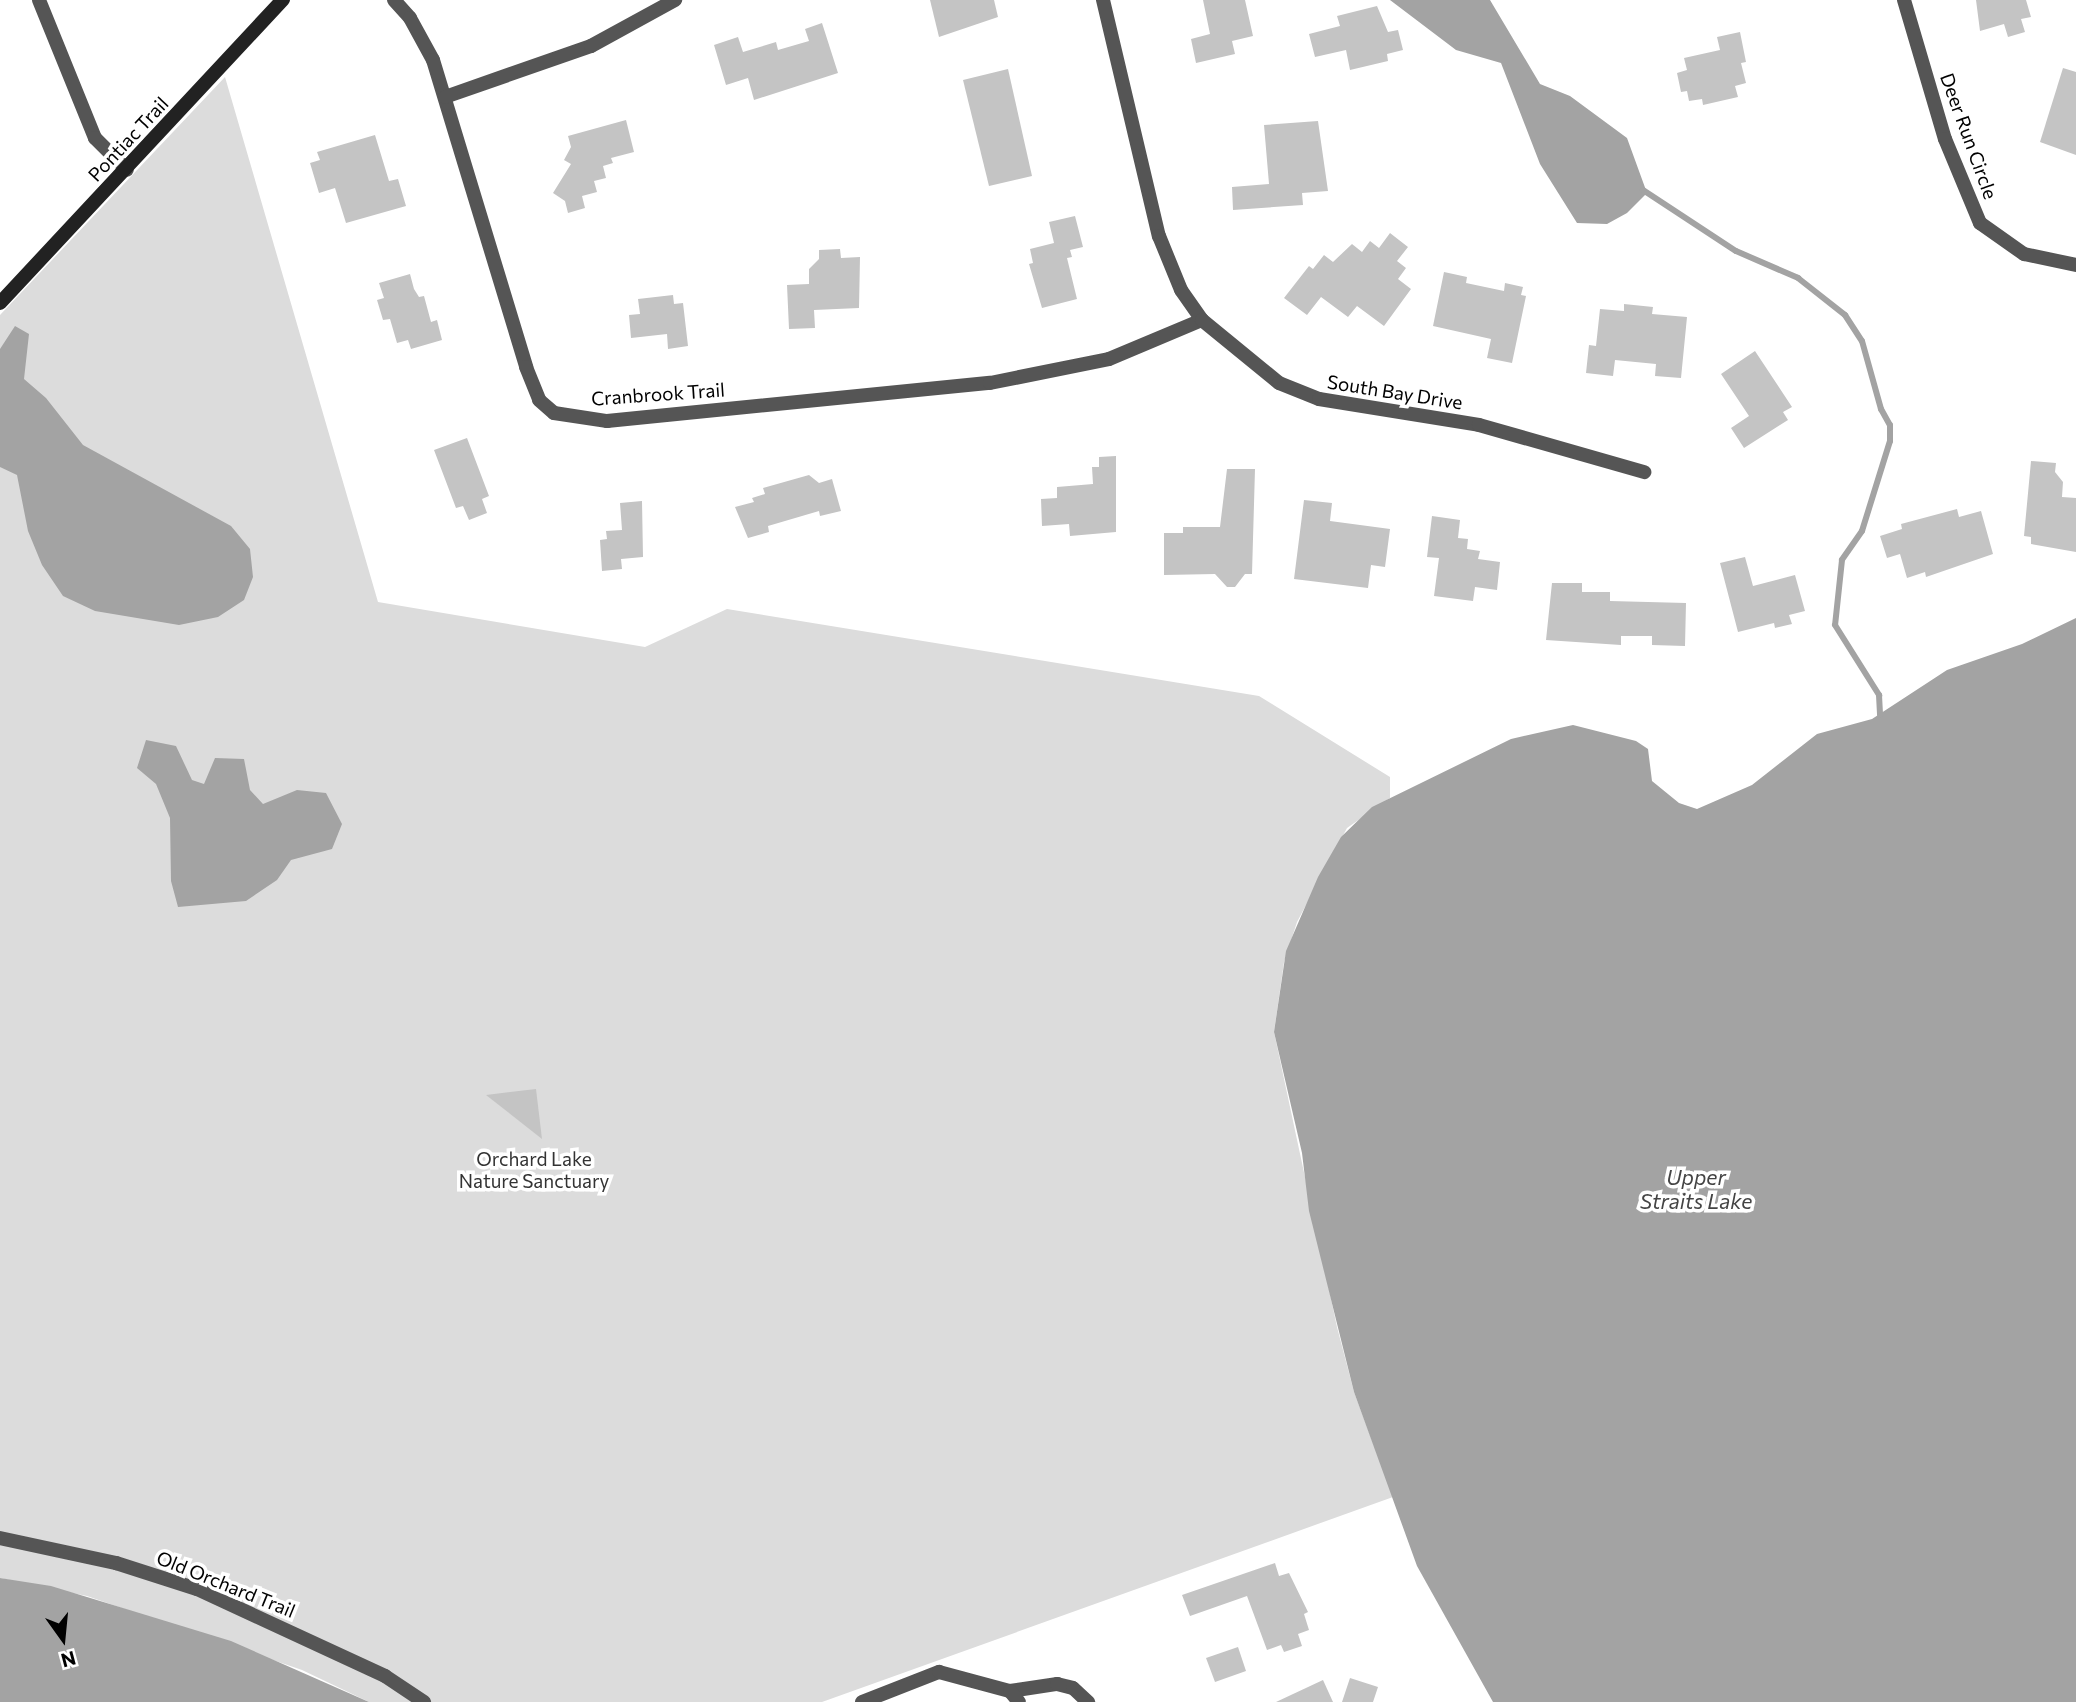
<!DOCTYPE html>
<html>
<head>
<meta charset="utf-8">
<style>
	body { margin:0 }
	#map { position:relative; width:2076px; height:1702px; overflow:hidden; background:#fff; font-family:Commissioner,sans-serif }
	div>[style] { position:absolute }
	.green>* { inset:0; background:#dcdcdc }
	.water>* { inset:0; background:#a3a3a3 }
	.stream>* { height:6px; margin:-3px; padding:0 3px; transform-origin:3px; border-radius:3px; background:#a3a3a3 }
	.building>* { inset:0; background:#c4c4c4 }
	.minor>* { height:14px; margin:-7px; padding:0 7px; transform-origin:7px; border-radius:7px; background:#555 }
	.tertiary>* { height:14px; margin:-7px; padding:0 7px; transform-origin:7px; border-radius:7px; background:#555 }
	.secondary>* { height:14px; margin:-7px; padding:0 7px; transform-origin:7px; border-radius:7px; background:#222 }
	span { translate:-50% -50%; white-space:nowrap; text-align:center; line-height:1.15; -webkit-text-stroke:7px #fff; paint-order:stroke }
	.street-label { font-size:19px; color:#000 }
	.park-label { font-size:19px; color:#333 }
	.water-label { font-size:21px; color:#444; font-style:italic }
	.north { position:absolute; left:28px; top:1604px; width:70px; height:70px; -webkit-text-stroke:5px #fff; paint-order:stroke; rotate:165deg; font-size:19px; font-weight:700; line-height:28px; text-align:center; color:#000 }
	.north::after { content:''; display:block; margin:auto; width:24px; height:32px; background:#000; clip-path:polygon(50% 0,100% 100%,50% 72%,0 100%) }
</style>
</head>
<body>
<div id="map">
	<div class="green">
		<div style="clip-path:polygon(225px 77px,378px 602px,645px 647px,727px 609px,1259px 696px,1390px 777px,1390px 798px,1347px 828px,1297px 922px,1284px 962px,1274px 1032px,1337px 1327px,1354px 1392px,1393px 1497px,822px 1702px,369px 1702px,302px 1670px,87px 1596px,0 1578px,0 315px)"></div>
	</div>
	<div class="water">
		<div style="clip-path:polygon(1390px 0,1490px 0,1540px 84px,1570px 96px,1627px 138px,1647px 193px,1627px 213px,1607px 224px,1577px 223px,1540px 164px,1501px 63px,1456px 50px)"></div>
		<div style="clip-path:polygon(15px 326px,29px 334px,24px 379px,46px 398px,83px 445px,231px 526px,250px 549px,253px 577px,244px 600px,218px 617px,179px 625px,95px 611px,63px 596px,42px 565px,28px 531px,17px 475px,0 467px,0 349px)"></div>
		<div style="clip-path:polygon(2076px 618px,2076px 1702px,1493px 1702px,1417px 1566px,1354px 1392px,1309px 1211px,1302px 1153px,1274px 1032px,1286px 951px,1318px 877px,1341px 837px,1372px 807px,1511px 739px,1573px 725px,1636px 741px,1648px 749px,1652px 781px,1679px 803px,1697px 809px,1752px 785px,1817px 734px,1872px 719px,1947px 670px,2022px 644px)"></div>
		<div style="clip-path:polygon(146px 740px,176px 746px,192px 780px,204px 784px,215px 758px,244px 759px,250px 790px,263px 804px,297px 790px,326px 793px,342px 824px,332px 849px,291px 860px,277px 880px,246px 901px,178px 907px,171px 881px,170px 818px,156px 784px,137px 768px)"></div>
		<div style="clip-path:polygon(0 1578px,51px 1586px,231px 1641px,369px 1702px,0 1702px)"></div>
	</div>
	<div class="stream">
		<div style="left:1643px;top:190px;width:111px;rotate:33.3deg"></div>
		<div style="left:1736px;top:251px;width:68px;rotate:23.5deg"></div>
		<div style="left:1798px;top:278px;width:60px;rotate:38.2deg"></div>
		<div style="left:1845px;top:315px;width:31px;rotate:57deg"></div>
		<div style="left:1862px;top:341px;width:71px;rotate:74.4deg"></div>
		<div style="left:1881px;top:409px;width:18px;rotate:61deg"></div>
		<div style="left:1890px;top:425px;width:16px;rotate:90deg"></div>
		<div style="left:1890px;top:441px;width:94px;rotate:107.3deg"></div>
		<div style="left:1862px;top:531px;width:35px;rotate:125deg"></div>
		<div style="left:1842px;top:560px;width:65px;rotate:96.1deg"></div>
		<div style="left:1835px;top:625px;width:83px;rotate:57.8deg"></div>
		<div style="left:1879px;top:695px;width:20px;rotate:87deg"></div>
	</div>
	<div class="building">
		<div style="clip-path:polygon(930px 0,994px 0,998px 17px,939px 37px)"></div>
		<div style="clip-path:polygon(1203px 0,1245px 0,1253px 36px,1232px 41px,1235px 54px,1196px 63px,1191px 39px,1210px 34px)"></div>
		<div style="clip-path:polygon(1976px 0,2026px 0,2031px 17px,2021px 19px,2025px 32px,2008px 37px,2004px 24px,1980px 31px)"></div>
		<div style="clip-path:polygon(1377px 6px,1388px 32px,1398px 30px,1403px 50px,1387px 54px,1388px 61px,1350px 70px,1346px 50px,1315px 57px,1309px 34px,1340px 26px,1337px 16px)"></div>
		<div style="clip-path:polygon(822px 23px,838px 73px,754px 100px,748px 78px,726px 85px,714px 45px,738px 37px,743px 52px,776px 42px,778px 50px,809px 41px,805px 29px)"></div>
		<div style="clip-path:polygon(1740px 32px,1746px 62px,1741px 63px,1746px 83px,1735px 86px,1738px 97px,1703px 105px,1702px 99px,1689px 101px,1687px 91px,1681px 92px,1677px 73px,1687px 70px,1684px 58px,1720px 50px,1717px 37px)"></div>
		<div style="clip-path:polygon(2063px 68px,2076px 72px,2076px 155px,2040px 142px)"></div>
		<div style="clip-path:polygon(1008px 69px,1032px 176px,989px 186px,963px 80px)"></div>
		<div style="clip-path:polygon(626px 120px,634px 152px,611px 158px,613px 163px,603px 166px,606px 178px,594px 181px,597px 192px,582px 196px,585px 208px,568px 213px,565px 201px,553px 193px,571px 164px,564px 160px,571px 147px,568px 136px)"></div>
		<div style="clip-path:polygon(1318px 121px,1328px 191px,1302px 193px,1303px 205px,1233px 210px,1232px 187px,1269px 184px,1264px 125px)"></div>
		<div style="clip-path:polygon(375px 135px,389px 181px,398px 179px,406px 206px,346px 223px,335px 188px,319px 193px,310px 163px,320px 160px,317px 152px)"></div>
		<div style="clip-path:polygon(1075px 216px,1083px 247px,1070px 250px,1072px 257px,1067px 258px,1077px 299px,1042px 308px,1029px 264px,1033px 263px,1030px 249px,1054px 243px,1049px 222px)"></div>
		<div style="clip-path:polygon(1390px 233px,1408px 247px,1397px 261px,1406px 268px,1398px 279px,1411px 289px,1384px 326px,1357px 306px,1348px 317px,1321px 297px,1307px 315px,1284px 298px,1309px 266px,1313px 269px,1324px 255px,1333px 262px,1352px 244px,1362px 252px,1370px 241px,1379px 248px)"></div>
		<div style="clip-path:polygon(840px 249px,841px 258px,860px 257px,859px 308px,814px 310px,815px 328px,789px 329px,787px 285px,809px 284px,809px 269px,819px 259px,819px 250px)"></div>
		<div style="clip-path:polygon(1444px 272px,1467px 277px,1466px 283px,1504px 291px,1505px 283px,1523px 287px,1521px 295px,1526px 296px,1512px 363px,1487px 358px,1491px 339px,1433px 326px)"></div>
		<div style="clip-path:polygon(410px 274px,414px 289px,419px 297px,424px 296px,431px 322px,437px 320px,442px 340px,411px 349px,408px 340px,397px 343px,390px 319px,383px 320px,377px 300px,384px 298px,379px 283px)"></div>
		<div style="clip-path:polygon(673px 295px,674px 304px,683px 303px,688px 346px,668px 349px,667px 334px,631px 338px,629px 315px,640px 314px,638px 299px)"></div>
		<div style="clip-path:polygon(1624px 304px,1653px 307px,1652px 314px,1687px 317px,1681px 378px,1655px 376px,1656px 364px,1615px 360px,1613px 376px,1586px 373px,1589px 345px,1596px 346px,1600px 309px,1624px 311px)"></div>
		<div style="clip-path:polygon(1755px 351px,1792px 407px,1783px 412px,1788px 420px,1744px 448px,1731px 428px,1749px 416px,1721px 374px)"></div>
		<div style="clip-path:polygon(467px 438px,489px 496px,482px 499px,487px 513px,469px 520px,463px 506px,456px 508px,434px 450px)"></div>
		<div style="clip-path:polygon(1116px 456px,1116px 532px,1070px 536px,1069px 524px,1042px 526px,1041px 499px,1057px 498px,1057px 487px,1093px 484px,1092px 467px,1099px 467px,1099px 457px)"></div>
		<div style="clip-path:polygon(2031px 461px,2056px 463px,2055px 472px,2063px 482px,2062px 497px,2076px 498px,2076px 552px,2031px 544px,2031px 537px,2024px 536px)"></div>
		<div style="clip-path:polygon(1227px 469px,1255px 469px,1252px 574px,1245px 574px,1235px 587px,1227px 587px,1215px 574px,1164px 575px,1164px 533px,1183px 533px,1183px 527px,1220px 527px)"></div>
		<div style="clip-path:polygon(809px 475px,819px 483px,832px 479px,841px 511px,820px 516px,819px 511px,768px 526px,769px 532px,748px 538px,735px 507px,754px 502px,752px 498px,765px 494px,763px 488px)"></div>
		<div style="clip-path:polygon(1304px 500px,1332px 503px,1330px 521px,1390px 529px,1385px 567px,1371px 565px,1368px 588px,1294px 579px)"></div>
		<div style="clip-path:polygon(642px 501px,643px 557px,621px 559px,622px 569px,602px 571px,600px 540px,607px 539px,606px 531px,622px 530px,620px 503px)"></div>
		<div style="clip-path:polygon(1957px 509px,1959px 517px,1981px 511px,1993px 554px,1926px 577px,1925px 572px,1907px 578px,1900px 554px,1887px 558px,1880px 536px,1902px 529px,1901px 524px)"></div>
		<div style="clip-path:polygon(1432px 516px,1460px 520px,1458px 538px,1468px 539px,1467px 549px,1480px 551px,1478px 559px,1500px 562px,1497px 590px,1475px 587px,1473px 601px,1434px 596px,1439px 558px,1427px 557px)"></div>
		<div style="clip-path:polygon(1745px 557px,1753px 586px,1795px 575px,1805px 611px,1789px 615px,1792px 624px,1775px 628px,1774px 623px,1738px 632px,1720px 563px)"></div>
		<div style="clip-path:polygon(1552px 583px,1582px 583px,1582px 592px,1610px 592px,1610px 601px,1686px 603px,1685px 646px,1652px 645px,1652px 636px,1621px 636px,1621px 645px,1546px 640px)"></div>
		<div style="clip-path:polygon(536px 1089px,542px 1139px,486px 1095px)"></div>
		<div style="clip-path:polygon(1275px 1563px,1279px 1576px,1289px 1573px,1308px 1612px,1304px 1614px,1309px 1630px,1298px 1634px,1302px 1646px,1284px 1652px,1281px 1645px,1267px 1650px,1247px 1596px,1190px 1616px,1182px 1595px)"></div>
		<div style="clip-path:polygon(1238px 1647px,1246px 1671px,1215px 1682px,1206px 1658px)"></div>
		<div style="clip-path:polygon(1350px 1678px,1378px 1687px,1373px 1702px,1342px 1702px)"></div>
		<div style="clip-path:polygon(1323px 1680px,1333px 1702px,1276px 1702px)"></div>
	</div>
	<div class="minor">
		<div style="left:39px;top:0;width:149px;rotate:67.9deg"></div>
		<div style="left:95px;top:138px;width:45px;rotate:45deg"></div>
		<div style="left:394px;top:0;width:24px;rotate:48deg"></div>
		<div style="left:410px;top:18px;width:48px;rotate:61.3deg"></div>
		<div style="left:433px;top:60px;width:321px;rotate:73.1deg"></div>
		<div style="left:526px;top:367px;width:35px;rotate:68deg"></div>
		<div style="left:539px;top:400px;width:20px;rotate:41deg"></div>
		<div style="left:554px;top:413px;width:54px;rotate:8.6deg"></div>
		<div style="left:607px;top:421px;width:385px;rotate:-5.7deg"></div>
		<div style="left:990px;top:383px;width:121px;rotate:-11.4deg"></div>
		<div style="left:1109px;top:359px;width:101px;rotate:-22.8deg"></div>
		<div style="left:1103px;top:0;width:243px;rotate:76.7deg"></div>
		<div style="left:1159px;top:236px;width:58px;rotate:67.8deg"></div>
		<div style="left:1181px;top:290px;width:37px;rotate:55deg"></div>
		<div style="left:1202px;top:320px;width:99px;rotate:39.3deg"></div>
		<div style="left:1279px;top:383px;width:43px;rotate:21.8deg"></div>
		<div style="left:1319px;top:399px;width:162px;rotate:9.2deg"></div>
		<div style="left:1479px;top:425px;width:172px;rotate:15.9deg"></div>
		<div style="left:1904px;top:0;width:145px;rotate:73.6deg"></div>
		<div style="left:1945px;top:139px;width:91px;rotate:67.4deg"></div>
		<div style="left:1980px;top:223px;width:54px;rotate:35.2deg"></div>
		<div style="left:2024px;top:254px;width:53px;rotate:11.9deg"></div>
		<div style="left:445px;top:97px;width:155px;rotate:-19.3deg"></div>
		<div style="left:591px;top:46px;width:96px;rotate:-28.7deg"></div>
		<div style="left:1010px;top:1691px;width:48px;rotate:-8.5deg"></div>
		<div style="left:1057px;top:1684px;width:16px;rotate:14deg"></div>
		<div style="left:1073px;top:1688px;width:21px;rotate:43deg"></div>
		<div style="left:862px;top:1702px;width:83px;rotate:-21.3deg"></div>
		<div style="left:939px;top:1672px;width:73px;rotate:15deg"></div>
		<div style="left:1010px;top:1691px;width:14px;rotate:51deg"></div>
	</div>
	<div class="tertiary">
		<div style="left:0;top:1538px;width:119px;rotate:12.2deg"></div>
		<div style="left:116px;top:1563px;width:85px;rotate:17.8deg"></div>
		<div style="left:197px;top:1589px;width:207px;rotate:24.8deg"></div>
		<div style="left:385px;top:1676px;width:47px;rotate:33.7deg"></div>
	</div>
	<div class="secondary">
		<div style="left:0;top:303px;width:415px;rotate:-47deg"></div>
	</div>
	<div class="street-label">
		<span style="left:1969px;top:136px;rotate:70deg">Deer Run Circle</span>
		<span style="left:128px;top:139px;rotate:-47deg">Pontiac Trail</span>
		<span style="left:1395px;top:392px;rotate:9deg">South Bay Drive</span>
		<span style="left:658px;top:394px;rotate:-4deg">Cranbrook Trail</span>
		<span style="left:226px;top:1584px;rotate:22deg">Old Orchard Trail</span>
	</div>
	<div class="park-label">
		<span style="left:534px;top:1170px">Orchard Lake<br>Nature Sanctuary</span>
	</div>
	<div class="water-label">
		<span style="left:1696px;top:1189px">Upper<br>Straits Lake</span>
	</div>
	<div class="north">N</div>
</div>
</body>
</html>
